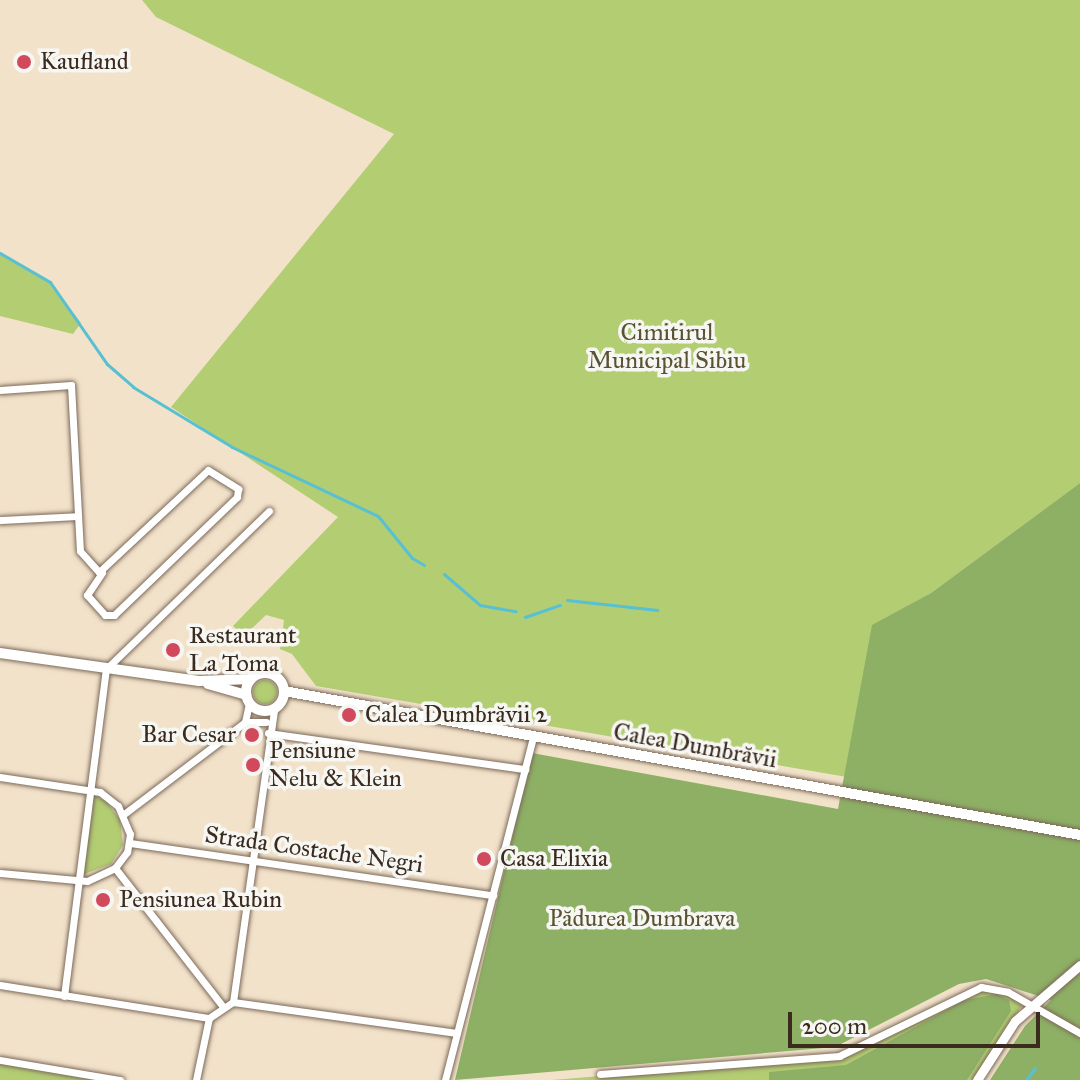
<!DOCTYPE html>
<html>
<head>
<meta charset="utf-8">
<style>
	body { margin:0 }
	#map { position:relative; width:1080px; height:1080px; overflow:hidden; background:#f3e2ca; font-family:"IM FELL Great Primer",serif }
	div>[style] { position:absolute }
	.green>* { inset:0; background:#b3cd73 }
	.round { border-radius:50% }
	.forest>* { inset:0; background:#8eb065 }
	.stream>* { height:3px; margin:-1.5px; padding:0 1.5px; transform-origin:1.5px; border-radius:1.5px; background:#57c0d3 }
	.roads { filter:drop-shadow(0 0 2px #7b6a5a) drop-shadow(0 0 2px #7b6a5a) }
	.minor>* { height:7px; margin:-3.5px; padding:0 3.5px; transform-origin:3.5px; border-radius:3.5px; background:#fff }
	.tertiary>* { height:9px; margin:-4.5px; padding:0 4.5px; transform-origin:4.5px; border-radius:4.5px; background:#fff }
	.secondary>* { height:10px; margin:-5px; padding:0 5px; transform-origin:5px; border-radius:5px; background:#fff }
	.secondary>.ring { margin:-5px; padding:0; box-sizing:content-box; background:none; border:10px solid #fff; border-radius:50% }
	.dots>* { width:22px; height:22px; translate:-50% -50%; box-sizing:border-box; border:4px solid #f6f6f2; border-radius:50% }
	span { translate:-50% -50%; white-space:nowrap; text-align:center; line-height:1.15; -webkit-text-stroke:7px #f6f6f2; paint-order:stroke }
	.poi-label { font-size:24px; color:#3b2a1e }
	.left { translate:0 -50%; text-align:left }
	.right { translate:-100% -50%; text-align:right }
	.park-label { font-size:24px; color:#595333 }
	.street-label { font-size:24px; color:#3b2a1e }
	.scale { position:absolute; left:788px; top:1012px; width:252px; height:36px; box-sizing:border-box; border:4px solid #3b2a1e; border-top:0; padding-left:10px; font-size:24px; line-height:28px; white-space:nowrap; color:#3b2a1e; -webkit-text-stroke:6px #f6f6f2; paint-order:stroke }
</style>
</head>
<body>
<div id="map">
	<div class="green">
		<div style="clip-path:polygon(142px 0,1080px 0,1080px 483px,931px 593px,874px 625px,1080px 817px,316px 686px,292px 654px,280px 649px,284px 620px,266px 615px,244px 636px,233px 626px,338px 517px,171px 407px,394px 134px,156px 17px)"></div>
		<div style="clip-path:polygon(0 253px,50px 282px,81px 323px,73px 334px,0 316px)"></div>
		<div class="round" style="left:253px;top:680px;width:24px;height:24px"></div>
		<div style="clip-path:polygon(91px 794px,106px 801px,120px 820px,123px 845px,111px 864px,82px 875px)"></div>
		<div style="clip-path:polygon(996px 988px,1023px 1003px,977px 1080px,552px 1080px,832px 1057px,960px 994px)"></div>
		<div style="clip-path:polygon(0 1060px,120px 1080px,0 1080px)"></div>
	</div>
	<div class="forest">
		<div style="clip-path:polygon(1080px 483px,1080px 1080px,990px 1080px,1025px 1026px,1051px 1000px,986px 979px,959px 984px,835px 1047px,455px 1080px,532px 753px,838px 809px,872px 625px,931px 593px)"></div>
		<div style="clip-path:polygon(997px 994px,1009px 1000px,1011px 1011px,967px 1080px,769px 1080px,769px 1072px,846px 1065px,965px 1000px)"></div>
	</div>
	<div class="stream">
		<div style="left:0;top:253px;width:58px;rotate:30.1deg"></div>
		<div style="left:50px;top:282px;width:100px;rotate:55.2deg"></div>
		<div style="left:107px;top:364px;width:35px;rotate:41deg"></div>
		<div style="left:133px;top:387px;width:116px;rotate:31.2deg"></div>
		<div style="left:232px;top:447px;width:161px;rotate:25.3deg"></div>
		<div style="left:378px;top:516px;width:54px;rotate:51deg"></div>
		<div style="left:412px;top:558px;width:14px;rotate:30deg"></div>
		<div style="left:444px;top:574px;width:48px;rotate:40.7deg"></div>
		<div style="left:480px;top:605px;width:36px;rotate:10deg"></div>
		<div style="left:567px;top:600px;width:91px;rotate:6.3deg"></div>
		<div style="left:525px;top:617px;width:37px;rotate:-19deg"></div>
		<div style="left:1026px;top:1080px;width:15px;rotate:-53deg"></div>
	</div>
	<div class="roads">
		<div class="minor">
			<div style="left:0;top:390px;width:71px;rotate:-4deg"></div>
			<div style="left:71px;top:385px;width:166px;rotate:86.9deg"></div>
			<div style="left:80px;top:551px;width:28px;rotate:48deg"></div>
			<div style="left:99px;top:572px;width:149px;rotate:-43.1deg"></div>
			<div style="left:208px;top:470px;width:36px;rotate:32deg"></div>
			<div style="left:238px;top:489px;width:8px;rotate:97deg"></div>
			<div style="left:237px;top:497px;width:170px;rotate:136.2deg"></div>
			<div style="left:114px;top:615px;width:9px;rotate:180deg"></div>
			<div style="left:105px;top:615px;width:27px;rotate:-132deg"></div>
			<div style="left:87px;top:595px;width:27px;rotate:-56deg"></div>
			<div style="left:0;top:520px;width:78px;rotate:-2.9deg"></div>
			<div style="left:245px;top:722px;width:19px;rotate:-78deg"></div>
			<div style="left:268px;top:733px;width:260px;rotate:8deg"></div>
			<div style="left:0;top:777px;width:101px;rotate:8.5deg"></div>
			<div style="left:100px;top:792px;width:23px;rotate:38deg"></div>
			<div style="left:118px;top:806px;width:30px;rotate:67deg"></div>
			<div style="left:130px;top:834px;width:18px;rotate:99deg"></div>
			<div style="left:127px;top:852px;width:20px;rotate:127deg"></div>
			<div style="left:115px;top:868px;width:31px;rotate:155deg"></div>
			<div style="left:87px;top:881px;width:87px;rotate:-174.7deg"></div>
			<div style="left:124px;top:814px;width:152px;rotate:-37.2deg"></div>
			<div style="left:245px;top:722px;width:21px"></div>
			<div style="left:130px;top:843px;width:367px;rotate:8.2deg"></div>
			<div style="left:115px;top:868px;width:177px;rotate:52.1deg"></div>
			<div style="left:0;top:985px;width:212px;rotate:9deg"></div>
			<div style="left:64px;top:996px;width:330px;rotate:-82.7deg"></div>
			<div style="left:106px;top:669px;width:227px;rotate:-44.1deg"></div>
			<div style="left:233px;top:1002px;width:226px;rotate:7.9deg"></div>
			<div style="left:0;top:1060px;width:122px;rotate:9.5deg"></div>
			<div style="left:600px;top:1074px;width:240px;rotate:-4.3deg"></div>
			<div style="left:839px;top:1056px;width:158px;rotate:-25.9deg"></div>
			<div style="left:981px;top:987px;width:27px;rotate:10deg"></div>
			<div style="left:1008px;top:992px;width:83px;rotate:29.7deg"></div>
			<div style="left:196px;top:1080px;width:63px;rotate:-78.2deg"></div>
			<div style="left:209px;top:1018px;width:29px;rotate:-34deg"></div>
			<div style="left:233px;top:1002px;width:296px;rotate:-82deg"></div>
			<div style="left:445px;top:1080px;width:353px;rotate:-75.6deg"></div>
		</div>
		<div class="tertiary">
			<div style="left:977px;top:1080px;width:70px;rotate:-57.2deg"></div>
			<div style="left:1015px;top:1021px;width:86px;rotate:-40.7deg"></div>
		</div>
		<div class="secondary">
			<div style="left:0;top:653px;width:201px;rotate:8deg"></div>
			<div style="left:199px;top:681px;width:52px;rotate:-2.2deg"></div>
			<div class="ring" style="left:246px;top:673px;width:28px;height:28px"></div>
			<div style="left:208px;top:684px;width:40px;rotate:16deg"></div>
			<div style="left:284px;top:691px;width:809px;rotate:10.25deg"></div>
		</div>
	</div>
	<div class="dots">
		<div style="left:24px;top:62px;background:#d1495b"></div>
		<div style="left:173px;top:650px;background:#d1495b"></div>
		<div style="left:349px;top:715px;background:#d1495b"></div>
		<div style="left:252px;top:735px;background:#d1495b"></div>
		<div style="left:253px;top:765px;background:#d1495b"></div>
		<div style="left:484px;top:859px;background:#d1495b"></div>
		<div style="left:103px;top:900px;background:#d1495b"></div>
	</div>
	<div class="poi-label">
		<span class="left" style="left:40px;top:62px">Kaufland</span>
		<span class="left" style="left:189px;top:650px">Restaurant<br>La Toma</span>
		<span class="left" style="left:365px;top:715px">Calea Dumbrăvii 2</span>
		<span class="right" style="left:236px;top:735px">Bar Cesar</span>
		<span class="left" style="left:269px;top:765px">Pensiune<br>Nelu &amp; Klein</span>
		<span class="left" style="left:500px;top:859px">Casa Elixia</span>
		<span class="left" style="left:119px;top:900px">Pensiunea Rubin</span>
	</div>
	<div class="park-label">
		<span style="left:667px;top:347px">Cimitirul<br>Municipal Sibiu</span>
		<span style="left:642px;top:919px">Pădurea Dumbrava</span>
	</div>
	<div class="street-label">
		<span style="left:695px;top:746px;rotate:10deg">Calea Dumbrăvii</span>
		<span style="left:314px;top:850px;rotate:8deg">Strada Costache Negri</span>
	</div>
	<div class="scale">200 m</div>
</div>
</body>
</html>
